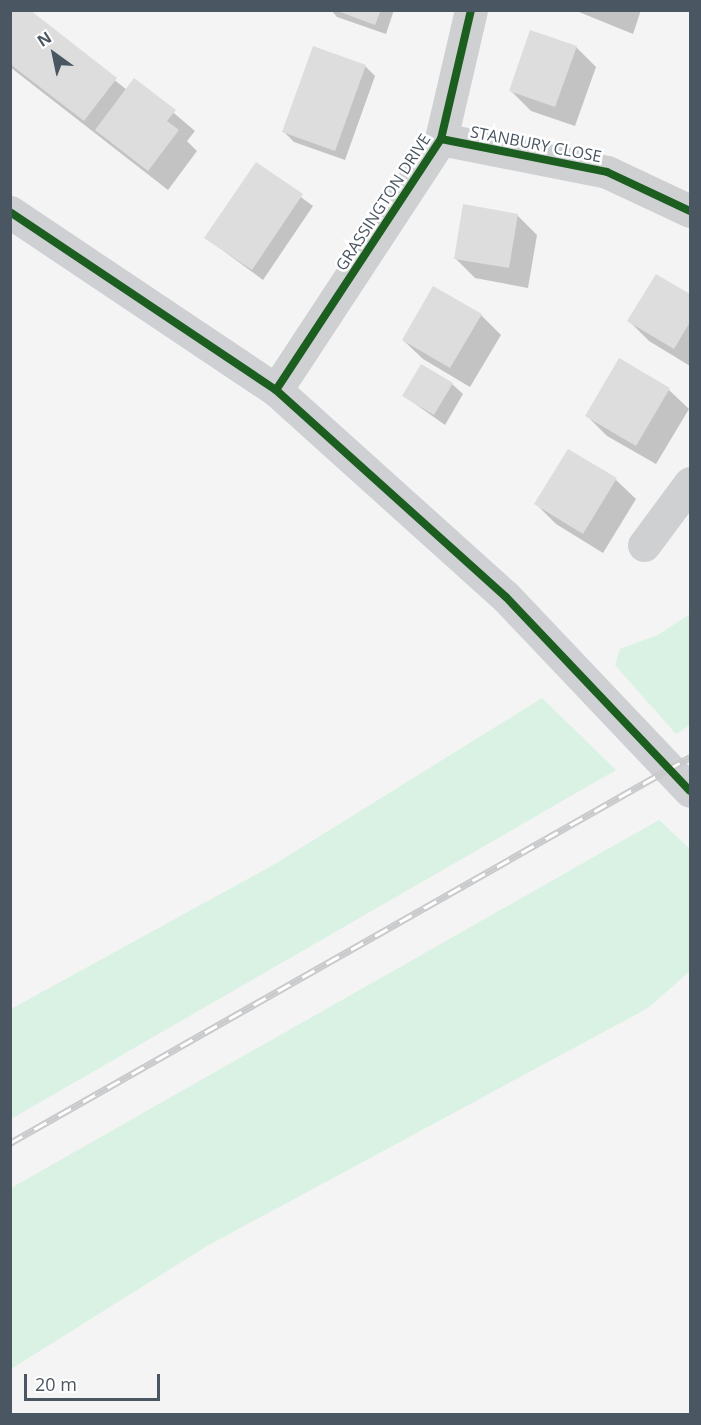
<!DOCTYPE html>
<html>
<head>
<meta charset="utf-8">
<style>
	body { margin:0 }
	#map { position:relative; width:701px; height:1425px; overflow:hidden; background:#f4f4f4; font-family:"Open Sans",sans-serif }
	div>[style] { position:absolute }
	.green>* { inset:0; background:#d9f2e3 }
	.shadow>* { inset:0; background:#0003 }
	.building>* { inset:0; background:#ddddde }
	.street>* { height:33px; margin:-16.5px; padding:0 16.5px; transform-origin:16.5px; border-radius:16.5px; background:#ced0d2 }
	.secondary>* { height:33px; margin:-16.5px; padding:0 16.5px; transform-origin:16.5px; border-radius:16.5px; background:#ced0d4 }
	.rail>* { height:7px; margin-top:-3.5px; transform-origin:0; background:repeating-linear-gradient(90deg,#fff 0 14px,#c9cacc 0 28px); box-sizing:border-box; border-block:2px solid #c9cacc }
	.cycleway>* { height:8px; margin:-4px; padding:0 4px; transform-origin:4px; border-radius:4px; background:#1b5e20 }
	span { translate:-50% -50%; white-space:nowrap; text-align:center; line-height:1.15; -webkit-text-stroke:5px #fff; paint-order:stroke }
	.street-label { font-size:16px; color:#4a5661 }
	.frame { position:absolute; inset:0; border:12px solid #4a5661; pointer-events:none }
	.north { position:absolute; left:24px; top:24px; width:60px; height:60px; -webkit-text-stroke:4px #fff; paint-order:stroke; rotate:327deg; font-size:16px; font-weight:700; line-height:24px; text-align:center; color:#4a5661 }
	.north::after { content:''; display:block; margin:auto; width:21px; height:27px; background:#4a5661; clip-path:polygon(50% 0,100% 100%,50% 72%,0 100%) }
	.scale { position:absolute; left:24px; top:1374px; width:136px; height:27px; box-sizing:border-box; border:3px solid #4a5661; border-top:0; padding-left:8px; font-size:18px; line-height:21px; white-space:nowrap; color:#4a5661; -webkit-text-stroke:4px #fff; paint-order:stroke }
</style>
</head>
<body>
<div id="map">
	<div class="green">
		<div style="clip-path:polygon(690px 614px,690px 725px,676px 734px,615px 665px,620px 649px,658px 635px)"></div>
		<div style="clip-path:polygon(542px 698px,616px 770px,11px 1119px,11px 1009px,275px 864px)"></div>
		<div style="clip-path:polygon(659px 820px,690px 849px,690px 971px,648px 1008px,207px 1246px,11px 1369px,11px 1188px)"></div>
	</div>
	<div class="shadow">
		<div style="clip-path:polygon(10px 10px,27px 10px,127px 90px,135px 80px,195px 131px,187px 141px,197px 151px,168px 190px,10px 67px)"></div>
		<div style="clip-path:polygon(331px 10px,394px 10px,386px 34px,337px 17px)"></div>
		<div style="clip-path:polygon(574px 10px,641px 10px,633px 34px)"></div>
		<div style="clip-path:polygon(576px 47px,596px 67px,575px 126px,531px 111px,511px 91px)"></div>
		<div style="clip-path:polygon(365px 66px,375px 76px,345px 160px,294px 142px,283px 131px)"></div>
		<div style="clip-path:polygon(256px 164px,313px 206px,263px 280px,206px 238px)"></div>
		<div style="clip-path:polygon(517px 215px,537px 235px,528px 288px,475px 278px,455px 258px)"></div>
		<div style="clip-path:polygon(657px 276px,690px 296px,690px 366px,649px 341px,629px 321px)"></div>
		<div style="clip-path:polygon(481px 315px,501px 335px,470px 387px,423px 359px,403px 340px)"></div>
		<div style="clip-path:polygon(452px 384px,463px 394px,445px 425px,404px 396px)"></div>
		<div style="clip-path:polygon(669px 390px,689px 409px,656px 464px,607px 436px,587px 416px)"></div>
		<div style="clip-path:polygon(569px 451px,616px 480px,636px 499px,603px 553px,556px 524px,536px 504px)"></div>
	</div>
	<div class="building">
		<div style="clip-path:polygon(10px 10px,30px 10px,117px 78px,84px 121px,10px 64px)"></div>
		<div style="clip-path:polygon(335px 10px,381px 10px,375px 25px)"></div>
		<div style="clip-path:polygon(530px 30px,577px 46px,555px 107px,509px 91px)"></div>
		<div style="clip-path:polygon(313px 46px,366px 65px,335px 151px,282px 132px)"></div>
		<div style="clip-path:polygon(134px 78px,176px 110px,167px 121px,179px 130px,148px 171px,95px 130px)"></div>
		<div style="clip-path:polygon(256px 162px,303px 194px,252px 270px,204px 238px)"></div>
		<div style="clip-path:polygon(463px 204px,518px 214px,509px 268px,454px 259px)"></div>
		<div style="clip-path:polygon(656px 274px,690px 294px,690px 322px,674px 349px,627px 321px)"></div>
		<div style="clip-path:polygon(433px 286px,482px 314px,450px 368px,402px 340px)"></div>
		<div style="clip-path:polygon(619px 358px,670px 388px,636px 446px,585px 416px)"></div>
		<div style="clip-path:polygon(421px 364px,453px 383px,434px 415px,402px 396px)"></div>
		<div style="clip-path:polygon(568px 449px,617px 478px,583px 534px,534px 504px)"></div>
	</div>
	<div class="street">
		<div style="left:441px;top:139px;width:169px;rotate:11.2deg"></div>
		<div style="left:607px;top:172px;width:92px;rotate:25.2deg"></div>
		<div style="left:276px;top:390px;width:300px;rotate:-56.7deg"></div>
		<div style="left:441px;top:139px;width:132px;rotate:-76.9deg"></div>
		<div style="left:644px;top:545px;width:77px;rotate:-53.4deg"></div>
	</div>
	<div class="secondary">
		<div style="left:10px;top:212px;width:320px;rotate:33.8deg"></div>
		<div style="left:276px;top:390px;width:309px;rotate:42deg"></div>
		<div style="left:506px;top:597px;width:267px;rotate:46.5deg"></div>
	</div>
	<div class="rail">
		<div style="left:10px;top:1143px;width:782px;rotate:-29.58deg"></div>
	</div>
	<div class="cycleway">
		<div style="left:441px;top:139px;width:169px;rotate:11.2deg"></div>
		<div style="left:607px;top:172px;width:92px;rotate:25.2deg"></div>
		<div style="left:10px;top:212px;width:320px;rotate:33.8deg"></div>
		<div style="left:276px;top:390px;width:309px;rotate:42deg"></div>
		<div style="left:506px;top:597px;width:267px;rotate:46.5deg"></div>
		<div style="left:276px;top:390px;width:300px;rotate:-56.7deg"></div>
		<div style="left:441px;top:139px;width:132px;rotate:-76.9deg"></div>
	</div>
	<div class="street-label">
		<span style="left:536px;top:144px;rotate:11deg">STANBURY CLOSE</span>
		<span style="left:383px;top:202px;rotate:-57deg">GRASSINGTON DRIVE</span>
	</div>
	<div class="frame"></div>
	<div class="north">N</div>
	<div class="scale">20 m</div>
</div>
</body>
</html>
